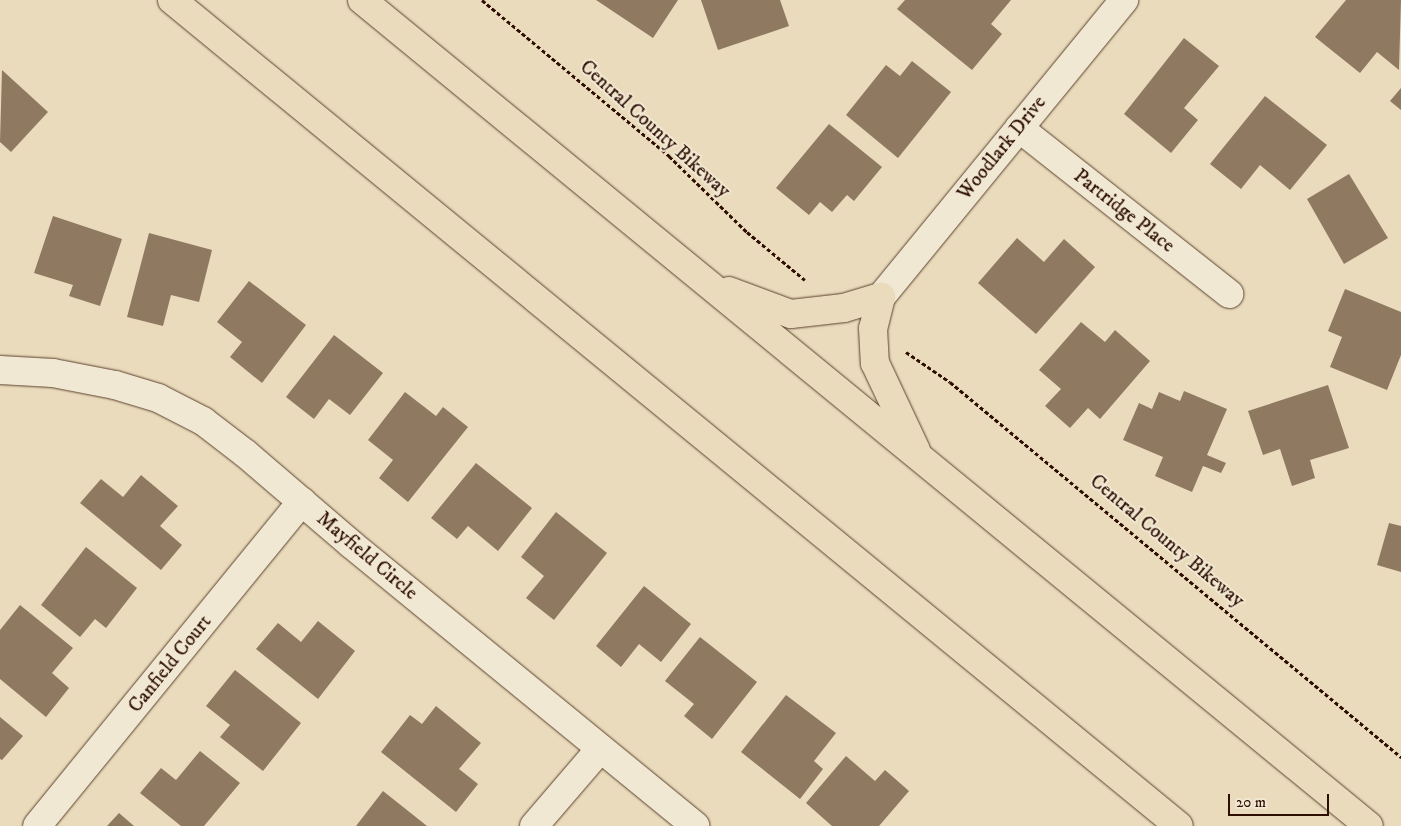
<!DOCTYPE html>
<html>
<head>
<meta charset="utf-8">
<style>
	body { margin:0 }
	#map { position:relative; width:1401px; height:826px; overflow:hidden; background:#e9dbbb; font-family:"IM FELL DW Pica",serif }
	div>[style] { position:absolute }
	.building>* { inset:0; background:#8f7961 }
	.path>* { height:3px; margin-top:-1.5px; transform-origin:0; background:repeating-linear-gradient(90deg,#2d0e00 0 4px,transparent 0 6.5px) }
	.roads { filter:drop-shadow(0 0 1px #5c412f) drop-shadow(0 0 1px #5c412f) }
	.minor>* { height:28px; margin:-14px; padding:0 14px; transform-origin:14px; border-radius:14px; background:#f1e8d3 }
	.trunk>* { height:28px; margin:-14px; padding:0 14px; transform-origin:14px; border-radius:14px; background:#e9dbbb }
	span { translate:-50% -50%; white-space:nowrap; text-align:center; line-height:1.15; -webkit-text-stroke:4px #f1e8d3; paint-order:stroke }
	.street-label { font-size:20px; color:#2d0e00 }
	.scale { position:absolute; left:1228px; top:794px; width:101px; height:22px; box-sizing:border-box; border:2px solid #2d0e00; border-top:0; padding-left:6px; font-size:15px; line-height:18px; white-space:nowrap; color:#2d0e00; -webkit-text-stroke:4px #f1e8d3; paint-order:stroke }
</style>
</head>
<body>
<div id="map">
	<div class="building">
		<div style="clip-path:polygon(596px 0,678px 0,653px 38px)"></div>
		<div style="clip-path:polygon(701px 0,780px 0,789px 26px,718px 50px)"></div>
		<div style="clip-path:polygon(905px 0,1011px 0,991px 24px,1002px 34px,972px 70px,897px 9px)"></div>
		<div style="clip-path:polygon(1346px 0,1401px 0,1399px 70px,1377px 52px,1360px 73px,1315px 37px)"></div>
		<div style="clip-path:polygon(1184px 38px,1219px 66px,1184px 108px,1198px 120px,1171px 153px,1124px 114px)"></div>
		<div style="clip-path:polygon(912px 61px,951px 92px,898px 158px,846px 115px,886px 65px,900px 76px)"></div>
		<div style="clip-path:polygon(2px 70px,48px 112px,11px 152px,0 142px)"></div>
		<div style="clip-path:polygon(1401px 88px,1401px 110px,1390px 101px)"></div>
		<div style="clip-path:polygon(1265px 96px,1327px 145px,1290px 190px,1260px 165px,1241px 189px,1210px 164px)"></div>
		<div style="clip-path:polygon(829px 124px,882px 167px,854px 201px,847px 195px,832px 212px,820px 202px,809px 215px,776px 188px)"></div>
		<div style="clip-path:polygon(1349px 174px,1388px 238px,1344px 264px,1307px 199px)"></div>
		<div style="clip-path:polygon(53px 216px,122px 239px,100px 306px,69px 296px,73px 285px,34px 273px)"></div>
		<div style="clip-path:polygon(149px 233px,212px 250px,199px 302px,171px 295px,163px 326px,127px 317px)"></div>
		<div style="clip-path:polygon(1017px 238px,1044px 262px,1064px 239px,1095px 267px,1036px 334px,978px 283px)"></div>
		<div style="clip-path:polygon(249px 281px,306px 325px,262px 383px,230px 357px,242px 342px,217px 322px)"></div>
		<div style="clip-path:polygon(1345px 289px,1401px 312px,1401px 355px,1387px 390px,1330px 367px,1342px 337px,1328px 331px)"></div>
		<div style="clip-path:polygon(1081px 322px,1105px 342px,1115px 330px,1150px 361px,1100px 419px,1088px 408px,1070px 428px,1045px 406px,1061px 389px,1039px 370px)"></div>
		<div style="clip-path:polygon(334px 335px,383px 373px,350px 415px,329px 399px,314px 419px,286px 397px)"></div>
		<div style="clip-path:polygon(1328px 385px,1349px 448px,1310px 460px,1315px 478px,1292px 486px,1280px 449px,1263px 455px,1248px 411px)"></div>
		<div style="clip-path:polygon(1184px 391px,1227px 409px,1207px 455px,1226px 463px,1221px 473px,1203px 466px,1192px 492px,1155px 476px,1163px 457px,1123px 440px,1139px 403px,1152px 409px,1159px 392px,1180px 401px)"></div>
		<div style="clip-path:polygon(405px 392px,436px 416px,443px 407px,468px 427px,408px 502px,379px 478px,393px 460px,368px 440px)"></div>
		<div style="clip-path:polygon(476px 463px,532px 508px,498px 551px,468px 526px,457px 539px,431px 518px)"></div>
		<div style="clip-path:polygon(141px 475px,178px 506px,160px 526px,182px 545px,161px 570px,80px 503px,101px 479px,123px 497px)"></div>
		<div style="clip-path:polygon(556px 512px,607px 553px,554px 620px,526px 598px,544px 576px,521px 557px)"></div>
		<div style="clip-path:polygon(1389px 523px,1401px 526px,1401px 572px,1377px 565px)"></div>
		<div style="clip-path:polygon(86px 547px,137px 588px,106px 628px,95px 619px,80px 637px,41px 605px)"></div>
		<div style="clip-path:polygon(644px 586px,691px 624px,661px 662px,639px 644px,621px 667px,596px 646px)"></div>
		<div style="clip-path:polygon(20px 605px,73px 648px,52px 673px,69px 688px,46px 717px,0 679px,0 630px)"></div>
		<div style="clip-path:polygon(318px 621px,355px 651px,318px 699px,256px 649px,278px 623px,301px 642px)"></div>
		<div style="clip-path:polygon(700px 637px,757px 682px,712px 739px,684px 716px,694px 704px,665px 681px)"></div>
		<div style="clip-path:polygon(235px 670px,301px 723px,263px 771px,220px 737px,230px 725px,206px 706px)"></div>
		<div style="clip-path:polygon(786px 695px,836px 733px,814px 761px,823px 769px,800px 799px,741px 752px)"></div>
		<div style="clip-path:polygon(436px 706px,481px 743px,459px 769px,478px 784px,456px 812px,381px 752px,410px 715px,422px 724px)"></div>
		<div style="clip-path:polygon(0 717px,23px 736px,2px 760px,0 759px)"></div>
		<div style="clip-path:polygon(200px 751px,240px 783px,204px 826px,181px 826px,140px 793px,161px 768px,176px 780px)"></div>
		<div style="clip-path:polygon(846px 756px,875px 781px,885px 770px,909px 791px,879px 826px,832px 826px,806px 803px)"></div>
		<div style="clip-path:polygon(383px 791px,427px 826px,356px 826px)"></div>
		<div style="clip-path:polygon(119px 813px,134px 826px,107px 826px)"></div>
	</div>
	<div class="path">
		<div style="left:482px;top:0;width:244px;rotate:39.8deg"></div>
		<div style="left:669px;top:156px;width:109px;rotate:44.3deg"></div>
		<div style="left:747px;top:232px;width:75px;rotate:39.6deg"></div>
		<div style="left:906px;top:352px;width:53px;rotate:34.3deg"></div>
		<div style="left:950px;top:382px;width:587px;rotate:39.74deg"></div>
	</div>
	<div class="roads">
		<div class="minor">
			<div style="left:1019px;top:128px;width:268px;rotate:38.3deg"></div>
			<div style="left:881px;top:297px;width:384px;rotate:-50.7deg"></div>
			<div style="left:0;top:370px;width:53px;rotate:3.2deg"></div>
			<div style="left:53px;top:373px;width:63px;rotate:11deg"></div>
			<div style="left:115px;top:385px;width:45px;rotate:16.8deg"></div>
			<div style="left:158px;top:398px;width:51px;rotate:27.1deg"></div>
			<div style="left:203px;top:421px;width:54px;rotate:37.5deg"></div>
			<div style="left:246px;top:454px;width:138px;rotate:40.6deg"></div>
			<div style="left:351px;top:544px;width:445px;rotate:39.3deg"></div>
			<div style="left:37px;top:826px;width:419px;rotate:-50.8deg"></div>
			<div style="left:534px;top:826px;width:101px;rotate:-49.4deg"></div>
		</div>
		<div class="trunk">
			<div style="left:172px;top:0;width:1302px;rotate:39.36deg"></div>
			<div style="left:362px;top:0;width:1302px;rotate:39.36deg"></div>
			<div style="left:729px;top:291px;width:66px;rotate:20.4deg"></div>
			<div style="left:791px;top:314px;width:53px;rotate:-6.5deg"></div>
			<div style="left:844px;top:308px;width:39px;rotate:-17deg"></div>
			<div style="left:881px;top:297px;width:32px;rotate:104deg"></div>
			<div style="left:873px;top:328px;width:35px;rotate:87deg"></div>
			<div style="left:875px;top:363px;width:96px;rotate:64.8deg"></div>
		</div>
	</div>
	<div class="street-label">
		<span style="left:655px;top:129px;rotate:42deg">Central County Bikeway</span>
		<span style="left:1002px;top:148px;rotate:-51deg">Woodlark Drive</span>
		<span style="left:1124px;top:211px;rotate:38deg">Partridge Place</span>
		<span style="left:1167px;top:541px;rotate:40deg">Central County Bikeway</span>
		<span style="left:367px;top:556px;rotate:40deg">Mayfield Circle</span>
		<span style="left:170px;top:664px;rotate:-51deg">Canfield Court</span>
	</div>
	<div class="scale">20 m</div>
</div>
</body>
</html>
